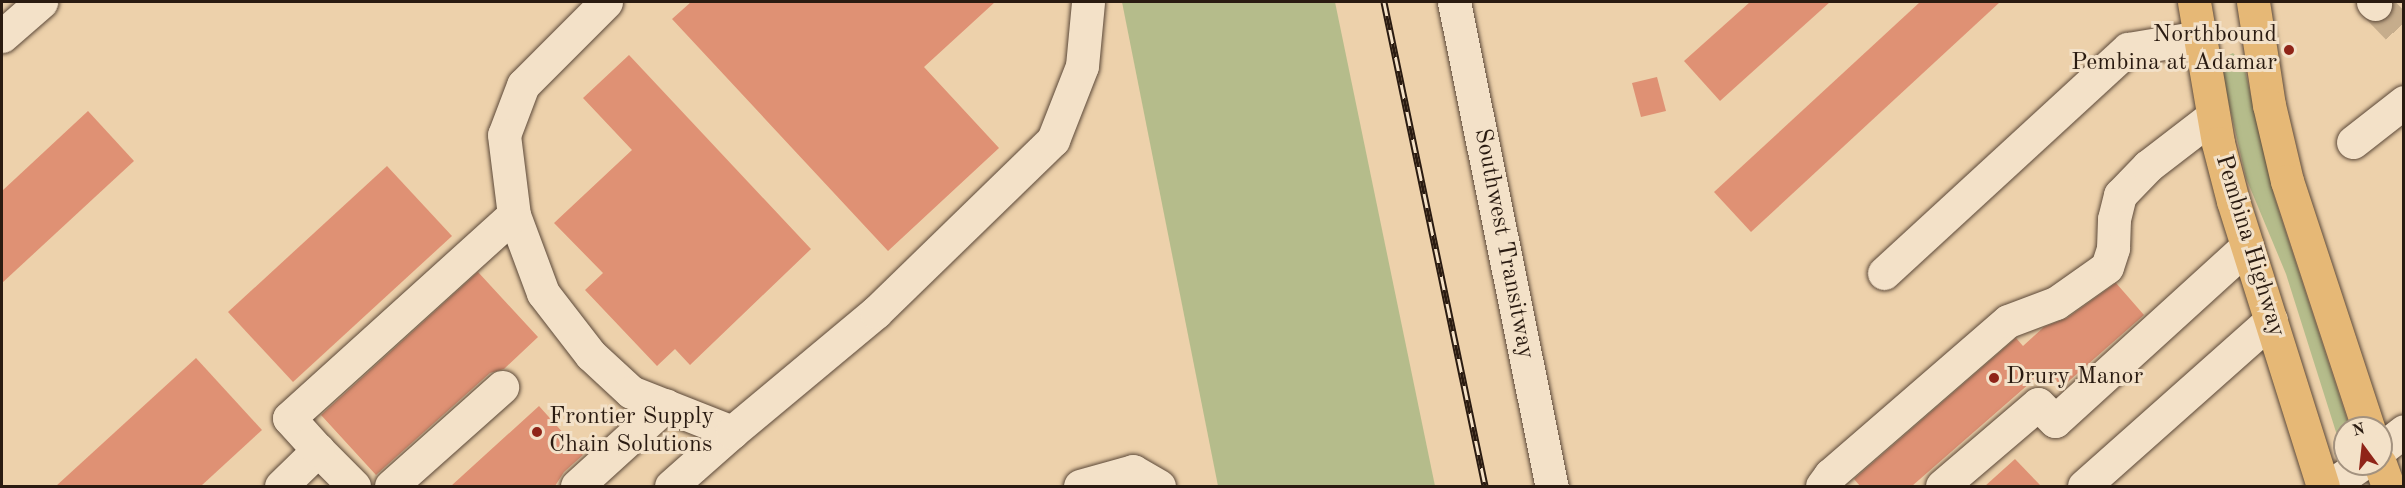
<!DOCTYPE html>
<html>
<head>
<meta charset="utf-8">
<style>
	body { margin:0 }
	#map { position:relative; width:2405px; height:488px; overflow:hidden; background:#edd1ab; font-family:"Old Standard TT",serif }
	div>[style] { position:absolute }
	.green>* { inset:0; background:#b5bc8b }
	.building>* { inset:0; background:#df9174 }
	.minor-tunnel>* { height:33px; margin-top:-16.5px; transform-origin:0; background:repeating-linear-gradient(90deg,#c6ad8c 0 33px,transparent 0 49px) }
	.roads { filter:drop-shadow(0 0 2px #5b4838) drop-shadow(0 0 2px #5b4838) }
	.minor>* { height:33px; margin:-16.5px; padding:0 16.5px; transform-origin:16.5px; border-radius:16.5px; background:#f3e1c8 }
	.major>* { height:33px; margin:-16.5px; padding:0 16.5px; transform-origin:16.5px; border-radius:16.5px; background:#e6b876 }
	.rail>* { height:7px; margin-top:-3.5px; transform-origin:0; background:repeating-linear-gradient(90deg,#f3e1c8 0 14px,#2a1b11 0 28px); box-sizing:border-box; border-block:2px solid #2a1b11 }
	.dots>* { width:16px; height:16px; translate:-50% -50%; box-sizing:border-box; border:3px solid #f3e1c8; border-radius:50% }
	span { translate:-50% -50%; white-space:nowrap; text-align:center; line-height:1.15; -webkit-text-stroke:6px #f3e1c8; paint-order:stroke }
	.poi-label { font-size:24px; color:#2a1b11 }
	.right { translate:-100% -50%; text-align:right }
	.left { translate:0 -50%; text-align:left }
	.street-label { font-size:24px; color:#2a1b11 }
	.frame { position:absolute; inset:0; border:3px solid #2a1b11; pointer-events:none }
	.north { position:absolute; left:2333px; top:416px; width:60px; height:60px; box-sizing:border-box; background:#f3e1c8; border:2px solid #a3927f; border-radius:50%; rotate:345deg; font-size:16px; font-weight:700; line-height:24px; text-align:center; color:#2a1b11 }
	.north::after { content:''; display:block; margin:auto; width:21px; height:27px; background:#8f2418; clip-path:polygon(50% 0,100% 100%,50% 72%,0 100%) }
</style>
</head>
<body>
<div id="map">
	<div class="green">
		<div style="clip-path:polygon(1122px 2px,1335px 2px,1435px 486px,1218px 486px)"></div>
		<div style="clip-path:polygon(2233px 53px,2241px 61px,2245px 70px,2274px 196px,2350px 428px,2345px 428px,2345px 445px,2336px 432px,2286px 274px,2246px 178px,2223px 78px,2224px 64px,2229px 55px)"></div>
	</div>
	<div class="building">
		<div style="clip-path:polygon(691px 2px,995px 2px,924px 67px,999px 148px,888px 251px,672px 19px)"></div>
		<div style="clip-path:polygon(1750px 2px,1830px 2px,1720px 101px,1684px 61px)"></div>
		<div style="clip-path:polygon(1920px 2px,2000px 2px,1751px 232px,1714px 192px)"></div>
		<div style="clip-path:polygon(629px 55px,811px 249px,690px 365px,675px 349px,657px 366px,585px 290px,603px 273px,554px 223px,632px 150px,583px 98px)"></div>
		<div style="clip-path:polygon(1657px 77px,1666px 111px,1641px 117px,1632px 83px)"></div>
		<div style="clip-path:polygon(88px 111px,134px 161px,2px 283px,2px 191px)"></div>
		<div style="clip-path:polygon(387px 166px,452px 236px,293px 382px,228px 312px)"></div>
		<div style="clip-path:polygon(478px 272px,538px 337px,504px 369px,490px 373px,376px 475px,321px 415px)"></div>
		<div style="clip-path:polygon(2116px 283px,2144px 315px,2062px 387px,2046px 369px,1912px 486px,1860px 486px,1854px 479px,2016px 338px,2023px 346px,2044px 327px,2067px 318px)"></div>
		<div style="clip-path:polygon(196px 358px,262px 430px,201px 486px,56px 486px)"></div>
		<div style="clip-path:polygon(539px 406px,583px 455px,564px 472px,555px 486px,451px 486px)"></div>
		<div style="clip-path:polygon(2015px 459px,2041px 486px,1985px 486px)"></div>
	</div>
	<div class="minor-tunnel">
		<div style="left:2375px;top:4px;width:42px;rotate:46deg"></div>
	</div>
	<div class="roads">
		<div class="minor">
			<div style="left:606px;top:2px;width:117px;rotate:135deg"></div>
			<div style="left:523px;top:85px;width:53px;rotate:110.8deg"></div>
			<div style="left:504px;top:135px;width:81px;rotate:82.9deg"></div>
			<div style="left:514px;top:215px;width:83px;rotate:69.6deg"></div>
			<div style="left:543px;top:293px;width:78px;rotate:52.3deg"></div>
			<div style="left:591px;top:355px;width:54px;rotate:42.8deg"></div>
			<div style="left:631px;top:392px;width:109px;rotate:21.6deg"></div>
			<div style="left:1454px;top:2px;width:494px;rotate:78.6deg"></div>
			<div style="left:2373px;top:2px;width:3px;rotate:45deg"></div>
			<div style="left:2px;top:36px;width:52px;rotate:-41.1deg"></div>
			<div style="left:2353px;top:142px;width:65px;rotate:-38.1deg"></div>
			<div style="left:1884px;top:273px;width:331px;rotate:-42.6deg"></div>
			<div style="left:2128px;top:49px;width:73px;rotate:-9.5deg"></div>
			<div style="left:2381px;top:449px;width:29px;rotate:-38deg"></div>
			<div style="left:318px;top:450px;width:51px;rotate:45deg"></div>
			<div style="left:281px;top:486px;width:52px;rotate:-44.2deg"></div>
			<div style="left:318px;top:450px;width:43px;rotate:-132.2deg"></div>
			<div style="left:289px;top:418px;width:303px;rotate:-42.1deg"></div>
			<div style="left:391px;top:486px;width:149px;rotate:-41.7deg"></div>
			<div style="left:577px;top:486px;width:120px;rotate:-42.3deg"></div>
			<div style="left:671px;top:486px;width:81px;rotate:-41.5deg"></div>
			<div style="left:732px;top:432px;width:187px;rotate:-39.8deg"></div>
			<div style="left:876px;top:312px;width:247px;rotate:-44.2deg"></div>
			<div style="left:1053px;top:140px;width:79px;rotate:-68.6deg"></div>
			<div style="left:1082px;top:66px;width:64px;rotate:-84.6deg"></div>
			<div style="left:1080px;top:486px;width:55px;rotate:-15.8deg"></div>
			<div style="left:1133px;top:471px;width:30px;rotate:30deg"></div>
			<div style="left:1822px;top:486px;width:14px;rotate:-54deg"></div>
			<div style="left:1830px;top:475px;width:235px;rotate:-40.9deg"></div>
			<div style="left:2008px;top:321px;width:51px;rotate:-20.6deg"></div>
			<div style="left:2056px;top:303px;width:62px;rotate:-35.2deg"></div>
			<div style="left:2107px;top:267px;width:20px;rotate:-72deg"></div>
			<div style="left:2113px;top:248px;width:29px;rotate:-88deg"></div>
			<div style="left:2114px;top:219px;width:25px;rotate:-76deg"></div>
			<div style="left:2120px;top:195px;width:40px;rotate:-46deg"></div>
			<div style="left:2148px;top:166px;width:82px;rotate:-37.6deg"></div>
			<div style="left:1942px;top:486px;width:126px;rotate:-40.5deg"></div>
			<div style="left:2038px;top:404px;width:24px;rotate:45deg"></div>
			<div style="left:2055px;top:421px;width:260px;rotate:-42.3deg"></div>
			<div style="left:2084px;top:486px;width:250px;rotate:-41.6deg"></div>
			<div style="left:2330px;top:486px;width:38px;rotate:-35deg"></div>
		</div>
		<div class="major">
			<div style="left:2194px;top:2px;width:143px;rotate:80.3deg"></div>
			<div style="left:2218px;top:143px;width:60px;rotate:75.5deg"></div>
			<div style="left:2233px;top:201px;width:299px;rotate:72.5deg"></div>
			<div style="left:2253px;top:2px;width:104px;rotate:81.2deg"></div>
			<div style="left:2269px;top:105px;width:78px;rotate:76.7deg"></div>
			<div style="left:2287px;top:181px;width:260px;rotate:71.8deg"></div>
			<div style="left:2380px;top:464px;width:23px;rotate:70deg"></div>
		</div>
	</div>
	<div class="rail">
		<div style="left:1384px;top:2px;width:494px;rotate:78.2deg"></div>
	</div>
	<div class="dots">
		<div style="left:2289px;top:50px;background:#8f2418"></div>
		<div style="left:1994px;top:378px;background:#8f2418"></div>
		<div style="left:537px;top:432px;background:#8f2418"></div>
	</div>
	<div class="poi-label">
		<span class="right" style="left:2277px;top:50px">Northbound<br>Pembina at Adamar</span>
		<span class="left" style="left:2006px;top:378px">Drury Manor</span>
		<span class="left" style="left:549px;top:432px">Frontier Supply<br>Chain Solutions</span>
	</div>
	<div class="street-label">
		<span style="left:1503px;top:244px;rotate:79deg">Southwest Transitway</span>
		<span style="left:2249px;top:246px;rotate:73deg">Pembina Highway</span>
	</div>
	<div class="frame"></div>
	<div class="north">N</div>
</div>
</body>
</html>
